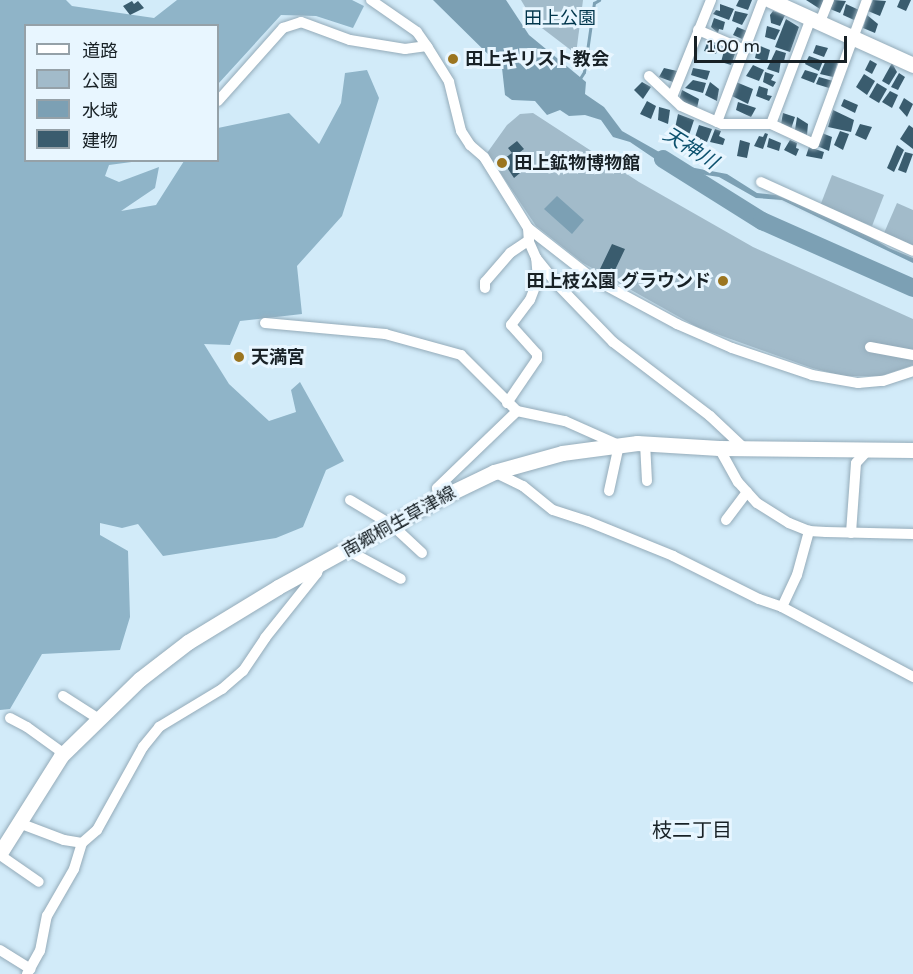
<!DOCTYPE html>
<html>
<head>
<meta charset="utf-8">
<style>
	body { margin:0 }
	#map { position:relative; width:913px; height:974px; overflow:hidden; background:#d2ebf9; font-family:"Varela Round","Noto Sans JP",sans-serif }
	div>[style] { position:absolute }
	.green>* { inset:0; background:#a2bbca }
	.forest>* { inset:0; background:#8fb4c8 }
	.water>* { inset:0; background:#7ca0b4 }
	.stream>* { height:3px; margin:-1.5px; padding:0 1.5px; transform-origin:1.5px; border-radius:1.5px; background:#7ca0b4 }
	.river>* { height:18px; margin:-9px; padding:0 9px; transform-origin:9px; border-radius:9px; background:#7ca0b4 }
	.building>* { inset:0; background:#3a5c6e }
	.roads { filter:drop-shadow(0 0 2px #94abb9) drop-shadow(0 0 2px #94abb9) }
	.minor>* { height:10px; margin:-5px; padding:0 5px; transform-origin:5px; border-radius:5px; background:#fff }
	.secondary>* { height:15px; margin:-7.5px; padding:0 7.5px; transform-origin:7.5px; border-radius:7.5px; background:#fff }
	.dots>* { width:16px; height:16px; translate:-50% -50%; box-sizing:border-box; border:3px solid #e8f6ff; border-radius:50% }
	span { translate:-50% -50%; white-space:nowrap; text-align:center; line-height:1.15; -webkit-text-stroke:6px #e8f6ff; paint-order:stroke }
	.park-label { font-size:18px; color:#01364c }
	.poi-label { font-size:18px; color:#182126; font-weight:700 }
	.left { translate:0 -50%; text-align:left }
	.right { translate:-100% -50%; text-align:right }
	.street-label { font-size:18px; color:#182126 }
	.water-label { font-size:20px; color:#0c516e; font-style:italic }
	.neighbourhood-label { font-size:20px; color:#182126 }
	.legend { position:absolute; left:24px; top:24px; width:195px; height:138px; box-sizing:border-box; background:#e8f6ff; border:2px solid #95a1a8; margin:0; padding:8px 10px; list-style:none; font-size:18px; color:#182126 }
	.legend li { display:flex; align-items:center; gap:12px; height:30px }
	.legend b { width:30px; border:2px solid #95a1a8 }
	.scale { position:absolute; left:694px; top:36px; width:153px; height:27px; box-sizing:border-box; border:3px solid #182126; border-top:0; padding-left:8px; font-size:18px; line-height:21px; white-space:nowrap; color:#182126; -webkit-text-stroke:4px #e8f6ff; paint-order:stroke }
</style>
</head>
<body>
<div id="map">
	<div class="green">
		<div style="clip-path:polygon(521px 0,583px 0,576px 54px,534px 22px)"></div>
		<div style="clip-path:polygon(533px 113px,639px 182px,753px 247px,913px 319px,913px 365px,881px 376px,843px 376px,812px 368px,697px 327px,583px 263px,536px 226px,487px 153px,507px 125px,520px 114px)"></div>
		<div style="clip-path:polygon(832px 175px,884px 195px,872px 226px,820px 206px)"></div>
		<div style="clip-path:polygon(897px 203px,913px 210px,913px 246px,884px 233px)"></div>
	</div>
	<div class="forest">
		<div style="clip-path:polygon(0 0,66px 0,72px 6px,154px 18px,177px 0,352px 0,364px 6px,353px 28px,316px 16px,281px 15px,218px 84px,218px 26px,26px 26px,26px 160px,139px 161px,109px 165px,105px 176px,119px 182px,159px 167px,155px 188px,121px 211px,156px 205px,184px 161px,218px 160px,218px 128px,289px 113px,319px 144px,341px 103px,345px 73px,367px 70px,379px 98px,342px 216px,297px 266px,302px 314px,240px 321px,230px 345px,204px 344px,229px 384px,269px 421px,296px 412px,291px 390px,300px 382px,344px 461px,326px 470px,303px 527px,276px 538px,163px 556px,138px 524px,122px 528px,100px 523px,100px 535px,128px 551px,130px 617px,120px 650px,42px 654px,10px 709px,0 710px)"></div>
	</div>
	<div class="water">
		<div style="clip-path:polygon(433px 0,506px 0,529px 35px,586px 82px,585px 94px,604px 107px,622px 131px,684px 166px,727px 174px,757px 193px,776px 195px,848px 224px,889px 248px,913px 258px,913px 263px,782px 200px,756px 198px,719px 177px,680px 171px,661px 163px,630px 142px,613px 137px,601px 120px,585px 115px,569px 116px,560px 110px,547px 115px,535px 101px,512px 100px,505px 95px,502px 68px)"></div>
		<div style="clip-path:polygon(557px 196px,584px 220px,572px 234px,544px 209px)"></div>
	</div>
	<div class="stream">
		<div style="left:579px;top:80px;width:9px;rotate:-58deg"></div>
		<div style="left:584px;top:72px;width:70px;rotate:-81.8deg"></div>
		<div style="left:594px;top:3px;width:6px;rotate:-31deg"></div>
	</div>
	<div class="river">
		<div style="left:663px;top:159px;width:117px;rotate:32.1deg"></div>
		<div style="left:762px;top:221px;width:165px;rotate:23.9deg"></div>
	</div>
	<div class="building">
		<div style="clip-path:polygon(739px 0,752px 0,748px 10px,736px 6px)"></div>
		<div style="clip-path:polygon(806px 0,824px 0,820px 9px)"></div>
		<div style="clip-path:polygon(834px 0,846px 1px,840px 13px,830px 9px)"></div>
		<div style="clip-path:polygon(873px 0,886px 1px,880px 16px,868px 11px)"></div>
		<div style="clip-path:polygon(900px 0,911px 0,906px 11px,897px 7px)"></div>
		<div style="clip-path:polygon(132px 1px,134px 4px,138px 1px,144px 8px,130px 15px,123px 6px)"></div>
		<div style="clip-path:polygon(720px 4px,734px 9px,729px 20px,713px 14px,716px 10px,720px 11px)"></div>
		<div style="clip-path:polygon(846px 4px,859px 10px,854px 20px,843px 15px)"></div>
		<div style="clip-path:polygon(735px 11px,748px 14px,742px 25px,732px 21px)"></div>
		<div style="clip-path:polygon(773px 11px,785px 15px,780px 26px,771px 23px,770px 15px)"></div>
		<div style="clip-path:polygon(867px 15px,878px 24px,875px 33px,863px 28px)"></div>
		<div style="clip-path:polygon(714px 18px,725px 22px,723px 30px,719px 29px,718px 33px,711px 27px)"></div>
		<div style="clip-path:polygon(786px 19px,799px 27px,790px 52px,775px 47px)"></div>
		<div style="clip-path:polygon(767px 26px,780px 30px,775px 40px,765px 37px)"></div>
		<div style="clip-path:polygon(737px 27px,747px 31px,742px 39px,733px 35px)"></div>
		<div style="clip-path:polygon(707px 43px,718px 46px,716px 54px,704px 51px)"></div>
		<div style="clip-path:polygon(758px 45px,770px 50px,767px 62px,755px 58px)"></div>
		<div style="clip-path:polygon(816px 45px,828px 48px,824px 57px,813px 53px)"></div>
		<div style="clip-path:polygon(776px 50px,786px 53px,784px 61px,781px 60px,779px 73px,767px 69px)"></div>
		<div style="clip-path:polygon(724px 51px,735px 54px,731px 65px,721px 62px)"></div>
		<div style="clip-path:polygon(809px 56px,823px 61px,819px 71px,805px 64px)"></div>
		<div style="clip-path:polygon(826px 60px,838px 61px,833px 77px,820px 74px)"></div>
		<div style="clip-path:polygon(870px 60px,877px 64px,872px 74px,865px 70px)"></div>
		<div style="clip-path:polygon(892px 63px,897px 72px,889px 85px,882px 81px)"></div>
		<div style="clip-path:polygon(753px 65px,764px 70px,759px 81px,746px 76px)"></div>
		<div style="clip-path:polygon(664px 68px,677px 71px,673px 82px,659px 77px)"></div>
		<div style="clip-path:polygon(693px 68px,710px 71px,707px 80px,691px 75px)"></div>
		<div style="clip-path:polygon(805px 70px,818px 74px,814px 83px,801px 78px)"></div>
		<div style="clip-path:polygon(765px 72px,774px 75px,771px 80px,776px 82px,773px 87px,763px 82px)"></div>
		<div style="clip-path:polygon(899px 73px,905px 77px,898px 90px,891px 87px)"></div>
		<div style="clip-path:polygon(864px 74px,875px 81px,867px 95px,856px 87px)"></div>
		<div style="clip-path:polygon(819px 77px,833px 81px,829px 88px,816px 84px)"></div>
		<div style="clip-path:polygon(693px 80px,706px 83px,703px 93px,685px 88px)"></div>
		<div style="clip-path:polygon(642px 82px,651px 87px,643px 99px,634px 90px)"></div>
		<div style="clip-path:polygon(710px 82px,719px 89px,717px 101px,705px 95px)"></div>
		<div style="clip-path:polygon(736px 82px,753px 89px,748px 104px,732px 96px)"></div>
		<div style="clip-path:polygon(877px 83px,887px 89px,879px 103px,869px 97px)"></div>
		<div style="clip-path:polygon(759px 86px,768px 89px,767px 95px,772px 96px,769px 101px,756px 96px)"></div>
		<div style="clip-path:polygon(682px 90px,699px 99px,697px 108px,679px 100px)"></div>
		<div style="clip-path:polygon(890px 91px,898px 95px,892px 108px,882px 102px)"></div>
		<div style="clip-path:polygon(904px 98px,913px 104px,907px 117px,899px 108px)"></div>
		<div style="clip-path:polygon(844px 99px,858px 105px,855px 113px,841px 106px)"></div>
		<div style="clip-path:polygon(647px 101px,656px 106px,651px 119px,640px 114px)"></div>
		<div style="clip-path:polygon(738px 102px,756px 108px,751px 117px,736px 110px)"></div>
		<div style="clip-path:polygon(659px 107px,670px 110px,668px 124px,658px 120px)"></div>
		<div style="clip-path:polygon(833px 110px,854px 120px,851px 132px,828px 127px)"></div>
		<div style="clip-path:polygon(783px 113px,795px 117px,791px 129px,781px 124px)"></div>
		<div style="clip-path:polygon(678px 114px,694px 120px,688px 138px,674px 133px)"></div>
		<div style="clip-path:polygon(797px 117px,808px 124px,807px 135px,795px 130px)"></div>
		<div style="clip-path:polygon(860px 124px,872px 127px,866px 140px,855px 135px)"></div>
		<div style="clip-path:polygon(699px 125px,712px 129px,707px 142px,695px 137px)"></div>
		<div style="clip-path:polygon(909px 125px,913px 128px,913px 149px,900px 139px)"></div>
		<div style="clip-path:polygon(715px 129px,721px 131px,719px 136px,725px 139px,723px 145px,710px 142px)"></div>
		<div style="clip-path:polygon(840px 131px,849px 134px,843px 150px,834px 145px)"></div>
		<div style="clip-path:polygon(765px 133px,768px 134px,763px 149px,754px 146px,759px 136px,763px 137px)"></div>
		<div style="clip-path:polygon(822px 133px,832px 137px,829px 151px,817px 146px)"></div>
		<div style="clip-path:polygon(769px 138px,781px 143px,779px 151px,767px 147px)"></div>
		<div style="clip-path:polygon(740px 140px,750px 143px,747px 158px,737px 156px)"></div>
		<div style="clip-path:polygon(790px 140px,797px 143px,796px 148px,799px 149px,796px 156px,784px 150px)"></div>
		<div style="clip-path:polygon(517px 141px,524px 149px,520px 152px,523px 157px,513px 163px,520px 173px,514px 178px,502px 160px,512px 153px,508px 148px)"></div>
		<div style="clip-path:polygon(897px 145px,904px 150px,894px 172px,887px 168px)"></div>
		<div style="clip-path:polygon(809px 147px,824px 152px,822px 159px,806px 156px)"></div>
		<div style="clip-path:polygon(905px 152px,913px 154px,906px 173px,898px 170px)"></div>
		<div style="clip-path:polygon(612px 244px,625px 249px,615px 270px,611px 268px,608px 272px,600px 269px)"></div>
	</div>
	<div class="roads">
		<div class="minor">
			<div style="left:371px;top:0;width:56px;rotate:34.8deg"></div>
			<div style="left:417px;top:32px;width:19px;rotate:55deg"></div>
			<div style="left:428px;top:48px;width:40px;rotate:58deg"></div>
			<div style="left:449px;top:82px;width:50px;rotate:76.2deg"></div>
			<div style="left:461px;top:131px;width:17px;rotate:57deg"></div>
			<div style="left:470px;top:145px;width:18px;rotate:41deg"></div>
			<div style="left:484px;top:157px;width:84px;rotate:58.2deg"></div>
			<div style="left:528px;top:228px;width:81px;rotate:38deg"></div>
			<div style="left:592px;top:278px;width:97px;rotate:28.4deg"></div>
			<div style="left:677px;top:324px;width:60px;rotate:23.6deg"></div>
			<div style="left:732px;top:348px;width:84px;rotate:18.6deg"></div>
			<div style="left:812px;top:375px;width:47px;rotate:9.9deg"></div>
			<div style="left:858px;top:383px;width:25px;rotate:-5deg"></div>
			<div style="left:883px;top:381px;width:32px;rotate:-18deg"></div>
			<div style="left:820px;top:22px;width:24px;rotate:-68deg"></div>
			<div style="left:698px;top:30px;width:51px;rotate:23.1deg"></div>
			<div style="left:649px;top:76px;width:44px;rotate:43.2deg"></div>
			<div style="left:681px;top:106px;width:45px;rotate:23.7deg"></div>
			<div style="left:722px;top:124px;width:49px"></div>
			<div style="left:771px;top:124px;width:47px;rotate:24.9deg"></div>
			<div style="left:814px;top:144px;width:153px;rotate:-69.8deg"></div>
			<div style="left:672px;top:97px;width:105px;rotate:-68.1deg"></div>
			<div style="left:218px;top:101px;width:98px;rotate:-48.3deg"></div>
			<div style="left:283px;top:28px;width:19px;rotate:-18deg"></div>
			<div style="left:301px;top:22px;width:52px;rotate:20.2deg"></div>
			<div style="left:350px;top:40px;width:56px;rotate:9.3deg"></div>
			<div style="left:405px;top:49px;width:22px;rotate:-8deg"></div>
			<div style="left:717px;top:122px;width:130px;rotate:-69.3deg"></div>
			<div style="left:771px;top:124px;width:113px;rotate:-69.3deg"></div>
			<div style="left:761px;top:182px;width:167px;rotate:24.4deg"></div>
			<div style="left:528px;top:228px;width:14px;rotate:86deg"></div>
			<div style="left:529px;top:242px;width:17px;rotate:66deg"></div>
			<div style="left:536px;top:258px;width:32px;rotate:51deg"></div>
			<div style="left:556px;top:283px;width:82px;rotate:46deg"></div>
			<div style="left:613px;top:342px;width:122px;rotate:37.3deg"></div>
			<div style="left:710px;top:416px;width:47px;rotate:43.3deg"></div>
			<div style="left:485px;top:288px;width:6px;rotate:-90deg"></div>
			<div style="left:485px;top:282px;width:38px;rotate:-49deg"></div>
			<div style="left:510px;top:253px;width:23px;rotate:-34deg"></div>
			<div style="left:265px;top:323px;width:121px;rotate:5.2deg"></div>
			<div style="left:385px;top:334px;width:79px;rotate:15.4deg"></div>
			<div style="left:461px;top:355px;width:79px;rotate:45deg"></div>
			<div style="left:517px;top:411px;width:49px;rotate:11.8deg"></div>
			<div style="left:565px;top:421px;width:59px;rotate:24deg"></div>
			<div style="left:619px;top:445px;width:47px;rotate:102.3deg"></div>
			<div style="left:870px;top:347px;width:44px;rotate:10.5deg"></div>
			<div style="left:507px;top:403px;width:53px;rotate:-55.7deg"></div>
			<div style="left:537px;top:359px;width:5px;rotate:-90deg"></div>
			<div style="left:537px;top:354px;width:39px;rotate:-132deg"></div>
			<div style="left:511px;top:325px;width:31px;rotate:-53deg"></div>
			<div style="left:530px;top:300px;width:22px;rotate:-69deg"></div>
			<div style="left:538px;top:279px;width:21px;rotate:-95deg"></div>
			<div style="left:645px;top:443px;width:38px;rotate:87deg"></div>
			<div style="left:719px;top:448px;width:39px;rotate:61deg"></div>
			<div style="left:738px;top:482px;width:28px;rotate:48deg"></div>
			<div style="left:757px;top:503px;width:38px;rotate:32deg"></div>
			<div style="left:789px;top:523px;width:22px;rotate:22deg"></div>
			<div style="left:809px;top:531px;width:17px;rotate:3deg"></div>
			<div style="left:826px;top:532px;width:87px;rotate:1.3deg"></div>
			<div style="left:494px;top:472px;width:32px;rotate:26deg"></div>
			<div style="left:523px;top:486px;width:38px;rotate:39deg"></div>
			<div style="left:553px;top:510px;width:36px;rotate:18deg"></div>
			<div style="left:587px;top:521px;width:93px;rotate:22.1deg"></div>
			<div style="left:673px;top:556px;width:96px;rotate:26.6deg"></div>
			<div style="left:759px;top:599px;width:24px;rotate:19deg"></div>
			<div style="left:782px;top:607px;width:149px;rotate:28.1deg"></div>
			<div style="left:439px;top:498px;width:10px;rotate:-101deg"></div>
			<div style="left:437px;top:488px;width:111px;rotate:-43.9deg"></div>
			<div style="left:350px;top:500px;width:49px;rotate:30.8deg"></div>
			<div style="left:392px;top:525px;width:41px;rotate:43deg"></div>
			<div style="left:726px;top:520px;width:35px;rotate:-53deg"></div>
			<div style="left:851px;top:533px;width:70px;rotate:-85.9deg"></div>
			<div style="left:856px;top:463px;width:19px;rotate:-47deg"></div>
			<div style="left:347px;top:550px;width:61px;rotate:28.2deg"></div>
			<div style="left:782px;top:607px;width:35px;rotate:-65deg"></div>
			<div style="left:797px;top:575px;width:46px;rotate:-74.7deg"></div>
			<div style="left:63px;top:696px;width:43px;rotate:32.6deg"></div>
			<div style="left:10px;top:718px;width:19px;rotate:28deg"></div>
			<div style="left:27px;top:727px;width:44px;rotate:35.8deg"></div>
			<div style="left:19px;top:823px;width:48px;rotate:20.7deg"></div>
			<div style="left:64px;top:840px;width:18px;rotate:9deg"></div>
			<div style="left:0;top:855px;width:47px;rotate:34.7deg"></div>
			<div style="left:0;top:950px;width:36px;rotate:32deg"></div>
			<div style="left:27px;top:974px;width:26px;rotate:-61deg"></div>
			<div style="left:40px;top:951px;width:36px;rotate:-79deg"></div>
			<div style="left:47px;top:916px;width:54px;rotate:-60.1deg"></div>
			<div style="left:74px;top:869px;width:27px;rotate:-73deg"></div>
			<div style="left:82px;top:843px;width:20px;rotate:-41deg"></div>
			<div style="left:97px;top:830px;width:95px;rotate:-61deg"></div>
			<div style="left:143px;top:747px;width:26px;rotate:-51deg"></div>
			<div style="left:159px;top:727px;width:74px;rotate:-31.1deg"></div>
			<div style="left:222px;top:689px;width:28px;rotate:-41deg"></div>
			<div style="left:243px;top:671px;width:40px;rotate:-56deg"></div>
			<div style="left:265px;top:638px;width:83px;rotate:-51.3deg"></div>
			<div style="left:317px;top:573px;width:9px;rotate:-69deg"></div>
		</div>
		<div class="secondary">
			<div style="left:770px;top:0;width:157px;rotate:24.4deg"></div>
			<div style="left:0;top:853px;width:115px;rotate:-57.8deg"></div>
			<div style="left:61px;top:756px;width:110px;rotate:-44.3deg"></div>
			<div style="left:140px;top:679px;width:61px;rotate:-37.6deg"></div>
			<div style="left:188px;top:642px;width:105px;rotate:-31.4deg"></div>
			<div style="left:278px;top:587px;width:180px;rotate:-28.8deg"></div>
			<div style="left:436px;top:500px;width:64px;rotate:-25.8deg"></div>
			<div style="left:494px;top:472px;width:71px;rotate:-15.6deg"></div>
			<div style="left:562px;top:453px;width:76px;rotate:-7.6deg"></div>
			<div style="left:637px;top:443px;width:82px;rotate:3.5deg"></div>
			<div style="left:719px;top:448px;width:194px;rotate:0.6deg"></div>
		</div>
	</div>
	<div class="dots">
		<div style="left:453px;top:59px;background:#9b7520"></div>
		<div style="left:502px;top:163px;background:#9b7520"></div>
		<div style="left:723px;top:281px;background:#9b7520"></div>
		<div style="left:239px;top:357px;background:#9b7520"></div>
	</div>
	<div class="park-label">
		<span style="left:560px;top:18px">田上公園</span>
	</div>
	<div class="poi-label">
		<span class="left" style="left:465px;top:59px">田上キリスト教会</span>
		<span class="left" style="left:514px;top:163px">田上鉱物博物館</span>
		<span class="right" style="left:711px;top:281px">田上枝公園 グラウンド</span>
		<span class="left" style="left:251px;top:357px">天満宮</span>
	</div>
	<div class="street-label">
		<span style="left:399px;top:522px;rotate:-29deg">南郷桐生草津線</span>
	</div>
	<div class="water-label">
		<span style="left:690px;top:149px;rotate:32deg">天神川</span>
	</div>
	<div class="neighbourhood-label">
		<span style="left:692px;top:831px">枝二丁目</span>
	</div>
	<ul class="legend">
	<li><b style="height:8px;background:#fff"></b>道路</li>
	<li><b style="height:16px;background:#a2bbca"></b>公園</li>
	<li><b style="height:16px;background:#7ca0b4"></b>水域</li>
	<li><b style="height:16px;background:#3a5c6e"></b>建物</li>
	</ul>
	<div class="scale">100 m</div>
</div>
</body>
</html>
